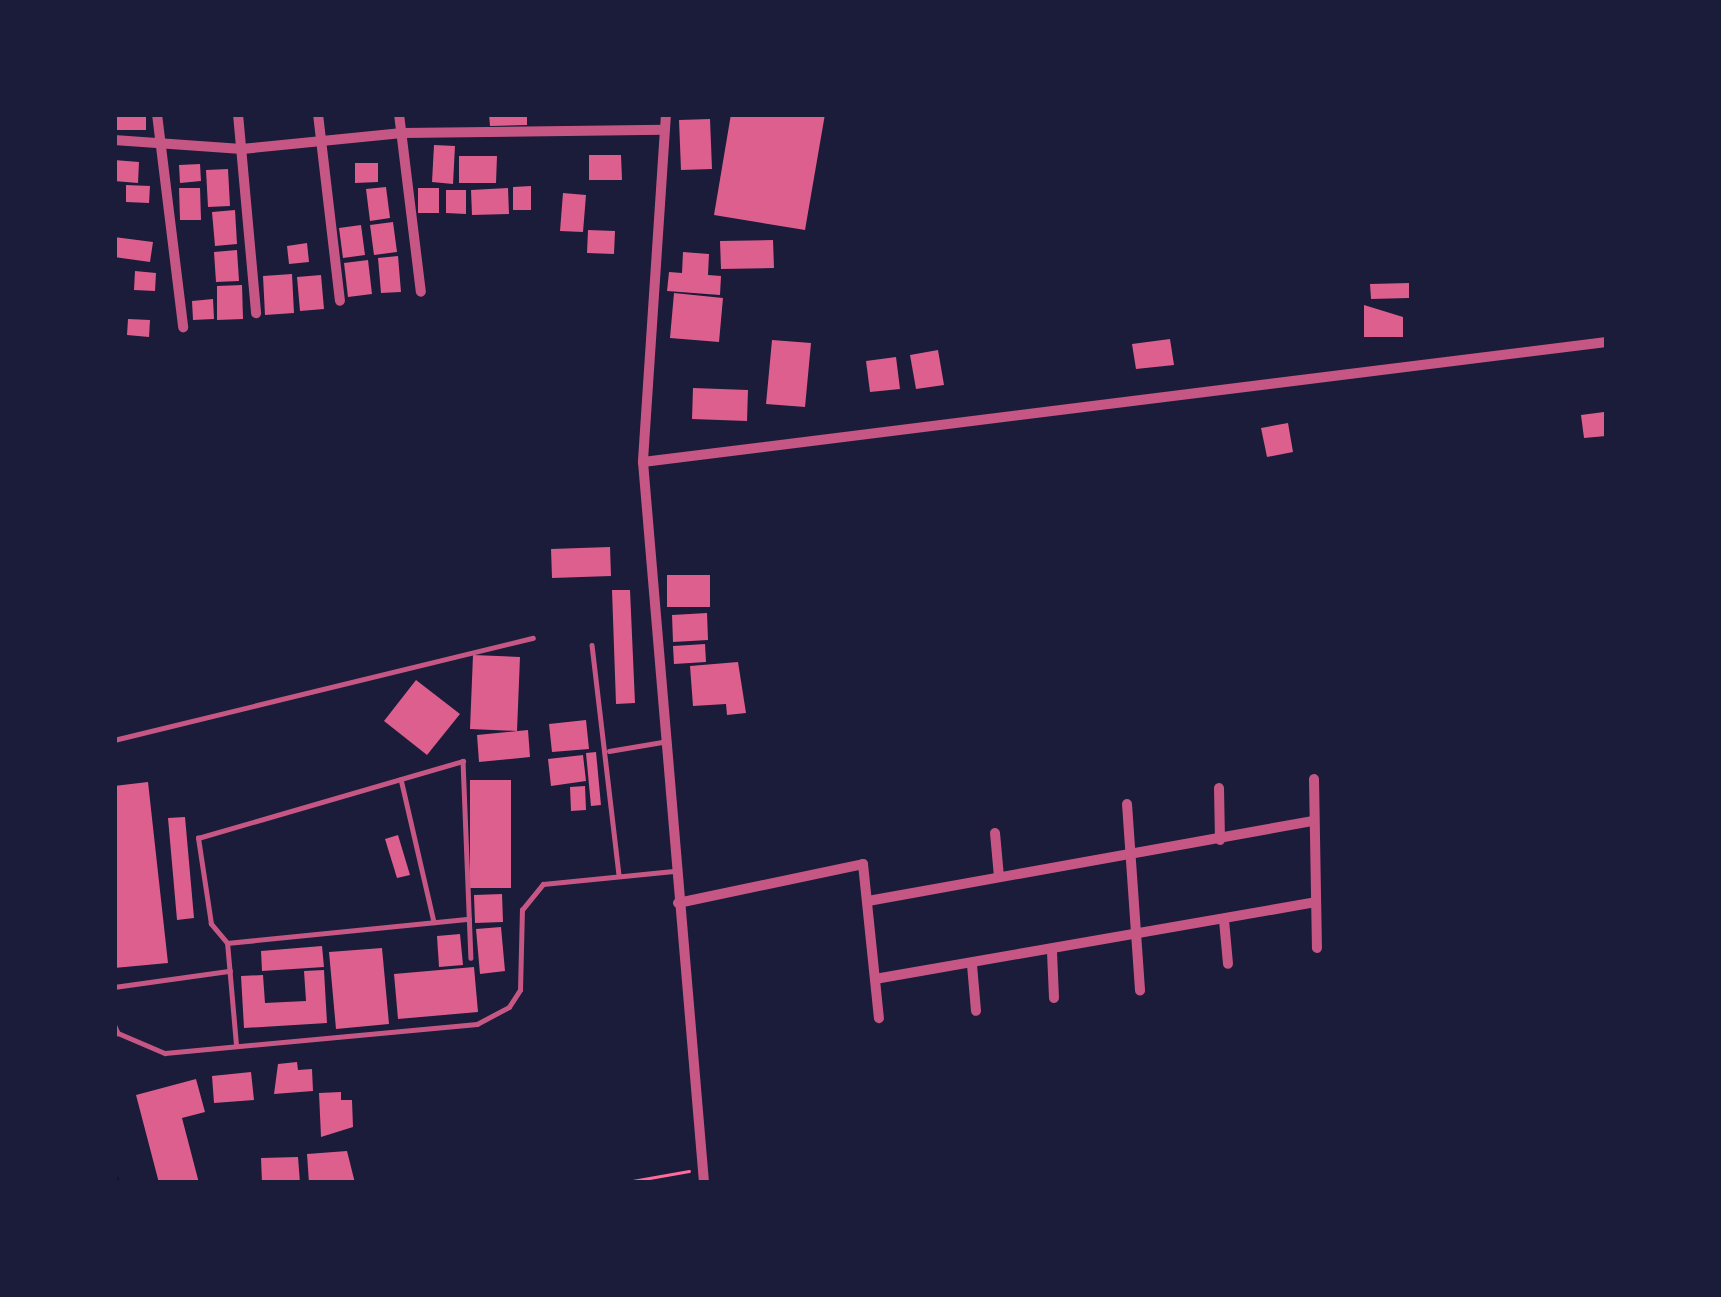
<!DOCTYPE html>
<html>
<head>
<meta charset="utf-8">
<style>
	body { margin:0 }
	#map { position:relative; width:1721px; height:1297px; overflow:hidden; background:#1b1b3a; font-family:Overpass,sans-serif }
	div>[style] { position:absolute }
	.stream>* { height:6px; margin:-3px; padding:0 3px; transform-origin:3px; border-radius:3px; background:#12122b }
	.building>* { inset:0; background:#dd5f8e }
	.path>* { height:3px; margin:-1.5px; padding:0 1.5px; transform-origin:1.5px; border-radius:1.5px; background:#ff6b9d }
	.service>* { height:4.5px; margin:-2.25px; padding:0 2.25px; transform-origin:2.25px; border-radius:2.25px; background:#c65784 }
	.minor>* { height:10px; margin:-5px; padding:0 5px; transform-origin:5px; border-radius:5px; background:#c65784 }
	span { translate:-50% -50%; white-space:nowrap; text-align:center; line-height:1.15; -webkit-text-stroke:10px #1b1b3a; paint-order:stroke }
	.frame { position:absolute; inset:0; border:117px solid #1b1b3a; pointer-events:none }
</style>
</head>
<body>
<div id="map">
	<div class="stream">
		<div style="left:114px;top:1175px;width:9px;rotate:69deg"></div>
	</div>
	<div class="building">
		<div style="clip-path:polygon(114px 114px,146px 114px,146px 130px,114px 130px)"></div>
		<div style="clip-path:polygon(489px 114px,527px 114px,527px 125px,490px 126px)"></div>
		<div style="clip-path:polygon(731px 114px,825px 114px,805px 230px,714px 215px)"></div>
		<div style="clip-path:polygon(710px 119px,712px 169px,681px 170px,679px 120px)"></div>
		<div style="clip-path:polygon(434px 145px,455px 146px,453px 184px,432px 182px)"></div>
		<div style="clip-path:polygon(589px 155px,621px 155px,622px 180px,589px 180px)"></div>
		<div style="clip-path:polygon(459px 156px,497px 156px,496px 183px,459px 183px)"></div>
		<div style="clip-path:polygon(114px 160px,139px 162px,138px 183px,114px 181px)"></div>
		<div style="clip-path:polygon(355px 163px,378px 163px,378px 182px,355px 183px)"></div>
		<div style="clip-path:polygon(200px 164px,201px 181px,180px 183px,179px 165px)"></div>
		<div style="clip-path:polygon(228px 169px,230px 206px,208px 207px,206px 170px)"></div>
		<div style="clip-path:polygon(126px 185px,150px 186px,149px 203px,126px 202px)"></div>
		<div style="clip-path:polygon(531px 186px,531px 210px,513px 210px,513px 187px)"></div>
		<div style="clip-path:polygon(386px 187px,390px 218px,370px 221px,366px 189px)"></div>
		<div style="clip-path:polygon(179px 188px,200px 188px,201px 220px,180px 220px)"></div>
		<div style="clip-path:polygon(418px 188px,439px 188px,439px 213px,418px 213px)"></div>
		<div style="clip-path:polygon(508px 188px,509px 214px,472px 215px,471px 190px)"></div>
		<div style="clip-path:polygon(446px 190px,466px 190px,466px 214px,446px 213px)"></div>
		<div style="clip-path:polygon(563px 193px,586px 195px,583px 232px,560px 231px)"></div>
		<div style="clip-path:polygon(235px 210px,237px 244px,215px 246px,212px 212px)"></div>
		<div style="clip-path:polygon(393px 222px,397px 252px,374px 255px,370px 225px)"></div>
		<div style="clip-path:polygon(361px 225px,365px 255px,343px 258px,339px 228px)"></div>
		<div style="clip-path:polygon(588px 230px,615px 231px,614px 254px,587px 253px)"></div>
		<div style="clip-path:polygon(114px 237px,153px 242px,150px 262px,114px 257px)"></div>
		<div style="clip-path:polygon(773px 240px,774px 268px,721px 269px,720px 241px)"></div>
		<div style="clip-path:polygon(307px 243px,309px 262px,289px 264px,287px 246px)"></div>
		<div style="clip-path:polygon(237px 250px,239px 281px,216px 282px,214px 252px)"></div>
		<div style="clip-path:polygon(683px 252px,709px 254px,708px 275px,721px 276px,720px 295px,667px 291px,669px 272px,682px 273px)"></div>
		<div style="clip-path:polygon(398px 256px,401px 292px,381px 293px,378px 258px)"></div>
		<div style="clip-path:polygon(368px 260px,372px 294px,348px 297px,344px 263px)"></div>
		<div style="clip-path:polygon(135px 271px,156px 273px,155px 291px,134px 290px)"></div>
		<div style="clip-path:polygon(292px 274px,294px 313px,265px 315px,263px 276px)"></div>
		<div style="clip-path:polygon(321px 275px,324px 309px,300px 311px,297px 277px)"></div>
		<div style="clip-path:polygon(1409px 283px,1409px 298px,1371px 299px,1370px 284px)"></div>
		<div style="clip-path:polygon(242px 285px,243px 319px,217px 320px,217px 286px)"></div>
		<div style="clip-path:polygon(674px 293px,723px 298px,719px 342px,670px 338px)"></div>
		<div style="clip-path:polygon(213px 299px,214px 319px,193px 320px,192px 301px)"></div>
		<div style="clip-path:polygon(1364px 305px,1403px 317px,1403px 337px,1364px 337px)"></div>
		<div style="clip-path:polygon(128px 319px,150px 320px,149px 337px,127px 335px)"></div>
		<div style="clip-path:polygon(1170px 339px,1174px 365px,1136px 369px,1132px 344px)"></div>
		<div style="clip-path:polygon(772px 340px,811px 343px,805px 407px,766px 404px)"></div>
		<div style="clip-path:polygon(938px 350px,944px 385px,916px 389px,910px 355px)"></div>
		<div style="clip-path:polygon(896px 357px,900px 389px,870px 392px,866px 361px)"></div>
		<div style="clip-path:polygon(693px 388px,748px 390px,747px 421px,692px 419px)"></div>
		<div style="clip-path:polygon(1604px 412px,1606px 436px,1584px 438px,1581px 415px)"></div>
		<div style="clip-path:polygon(1288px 423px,1293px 452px,1267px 457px,1261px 428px)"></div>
		<div style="clip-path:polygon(610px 547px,611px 576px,552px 578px,551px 549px)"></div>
		<div style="clip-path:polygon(667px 575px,710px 575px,710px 607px,667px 607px)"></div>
		<div style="clip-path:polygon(612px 590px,630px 590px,635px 703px,616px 704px)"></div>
		<div style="clip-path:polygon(707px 613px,708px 640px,673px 642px,672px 615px)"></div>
		<div style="clip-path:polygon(705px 644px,706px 662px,674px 664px,673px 646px)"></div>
		<div style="clip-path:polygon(473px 655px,520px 657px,517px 731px,470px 729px)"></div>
		<div style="clip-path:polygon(738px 662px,746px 713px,727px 715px,726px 704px,693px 706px,690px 666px)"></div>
		<div style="clip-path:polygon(416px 680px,460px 714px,427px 755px,384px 721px)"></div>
		<div style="clip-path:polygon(586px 720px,589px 749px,552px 752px,549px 724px)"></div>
		<div style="clip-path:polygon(528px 730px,530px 757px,479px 762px,477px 735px)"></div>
		<div style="clip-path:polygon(596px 752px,601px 805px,591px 806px,586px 753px)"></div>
		<div style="clip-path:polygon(583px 755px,586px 781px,551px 786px,548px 759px)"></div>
		<div style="clip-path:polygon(470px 780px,511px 780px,511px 888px,470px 888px)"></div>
		<div style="clip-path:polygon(148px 782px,168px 963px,114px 968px,114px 786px)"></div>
		<div style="clip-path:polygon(585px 786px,586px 810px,571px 811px,570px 787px)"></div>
		<div style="clip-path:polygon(185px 817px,194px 918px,177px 920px,168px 818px)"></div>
		<div style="clip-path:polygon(398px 835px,410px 875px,397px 878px,385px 839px)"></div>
		<div style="clip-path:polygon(502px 894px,503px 922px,475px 923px,474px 895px)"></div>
		<div style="clip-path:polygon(501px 927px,505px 971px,480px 974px,476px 929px)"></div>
		<div style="clip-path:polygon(460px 934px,463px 965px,439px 967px,437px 936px)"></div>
		<div style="clip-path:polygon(322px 946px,324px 967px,262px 971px,261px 951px)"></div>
		<div style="clip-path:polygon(382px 948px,389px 1024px,336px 1029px,329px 952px)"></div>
		<div style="clip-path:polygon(474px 967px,478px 1012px,398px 1019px,394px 974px)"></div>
		<div style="clip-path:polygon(324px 970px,327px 1023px,244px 1028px,241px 976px,263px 975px,265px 1003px,306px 1001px,304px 971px)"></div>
		<div style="clip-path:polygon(297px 1062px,298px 1070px,312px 1069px,313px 1091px,274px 1094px,278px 1064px)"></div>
		<div style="clip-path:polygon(251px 1072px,254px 1100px,214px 1103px,212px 1076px)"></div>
		<div style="clip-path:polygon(196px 1079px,205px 1112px,182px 1118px,199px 1183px,159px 1183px,136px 1095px)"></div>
		<div style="clip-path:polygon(341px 1092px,341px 1100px,352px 1100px,353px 1127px,321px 1137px,319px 1093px)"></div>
		<div style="clip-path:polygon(347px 1151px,355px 1183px,309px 1183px,307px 1154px)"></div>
		<div style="clip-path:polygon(298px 1157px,300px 1183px,262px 1183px,261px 1158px)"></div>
	</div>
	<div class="path">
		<div style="left:621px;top:1183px;width:69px;rotate:-10deg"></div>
	</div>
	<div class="service">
		<div style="left:592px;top:645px;width:232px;rotate:83.3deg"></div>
		<div style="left:114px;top:740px;width:431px;rotate:-13.7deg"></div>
		<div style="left:609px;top:751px;width:55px;rotate:-9.5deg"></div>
		<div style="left:401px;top:779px;width:147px;rotate:77deg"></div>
		<div style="left:227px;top:943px;width:243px;rotate:-5.7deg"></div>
		<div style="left:114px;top:987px;width:117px;rotate:-7.9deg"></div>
		<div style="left:114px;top:1024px;width:10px;rotate:66deg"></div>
		<div style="left:118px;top:1033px;width:51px;rotate:23.1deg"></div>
		<div style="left:165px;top:1053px;width:313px;rotate:-5.3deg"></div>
		<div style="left:477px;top:1024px;width:36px;rotate:-28deg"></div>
		<div style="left:509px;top:1007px;width:20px;rotate:-57deg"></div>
		<div style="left:520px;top:990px;width:80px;rotate:-88.6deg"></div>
		<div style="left:522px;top:910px;width:33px;rotate:-51deg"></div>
		<div style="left:543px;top:884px;width:131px;rotate:-5.7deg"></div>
		<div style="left:236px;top:1045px;width:102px;rotate:-95deg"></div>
		<div style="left:227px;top:943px;width:25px;rotate:-130deg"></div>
		<div style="left:211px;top:924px;width:87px;rotate:-98.6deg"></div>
		<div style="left:198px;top:838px;width:276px;rotate:-16.2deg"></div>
		<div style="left:463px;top:761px;width:197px;rotate:87.7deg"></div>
	</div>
	<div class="minor">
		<div style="left:157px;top:114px;width:215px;rotate:83deg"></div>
		<div style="left:238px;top:114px;width:200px;rotate:84.8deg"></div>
		<div style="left:318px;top:114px;width:188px;rotate:83.3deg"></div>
		<div style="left:399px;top:114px;width:179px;rotate:83deg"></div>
		<div style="left:666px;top:114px;width:349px;rotate:93.8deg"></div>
		<div style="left:643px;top:462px;width:724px;rotate:85.16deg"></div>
		<div style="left:114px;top:140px;width:128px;rotate:4deg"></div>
		<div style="left:242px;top:149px;width:161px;rotate:-5.7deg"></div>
		<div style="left:402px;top:133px;width:262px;rotate:-0.7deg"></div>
		<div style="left:643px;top:462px;width:971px;rotate:-7.1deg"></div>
		<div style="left:1314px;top:779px;width:169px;rotate:89deg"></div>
		<div style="left:1219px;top:788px;width:52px;rotate:88.9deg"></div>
		<div style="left:1127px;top:804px;width:187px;rotate:86deg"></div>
		<div style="left:995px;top:833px;width:44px;rotate:84.8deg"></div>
		<div style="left:868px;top:901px;width:451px;rotate:-10.2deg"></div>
		<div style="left:678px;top:903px;width:189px;rotate:-11.9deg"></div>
		<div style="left:863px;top:864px;width:155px;rotate:84.1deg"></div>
		<div style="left:1224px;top:920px;width:44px;rotate:84.8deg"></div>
		<div style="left:1052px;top:952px;width:46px;rotate:87.5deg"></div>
		<div style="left:972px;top:965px;width:46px;rotate:85deg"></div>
		<div style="left:875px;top:979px;width:447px;rotate:-9.9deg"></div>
	</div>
	<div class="frame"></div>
</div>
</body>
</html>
